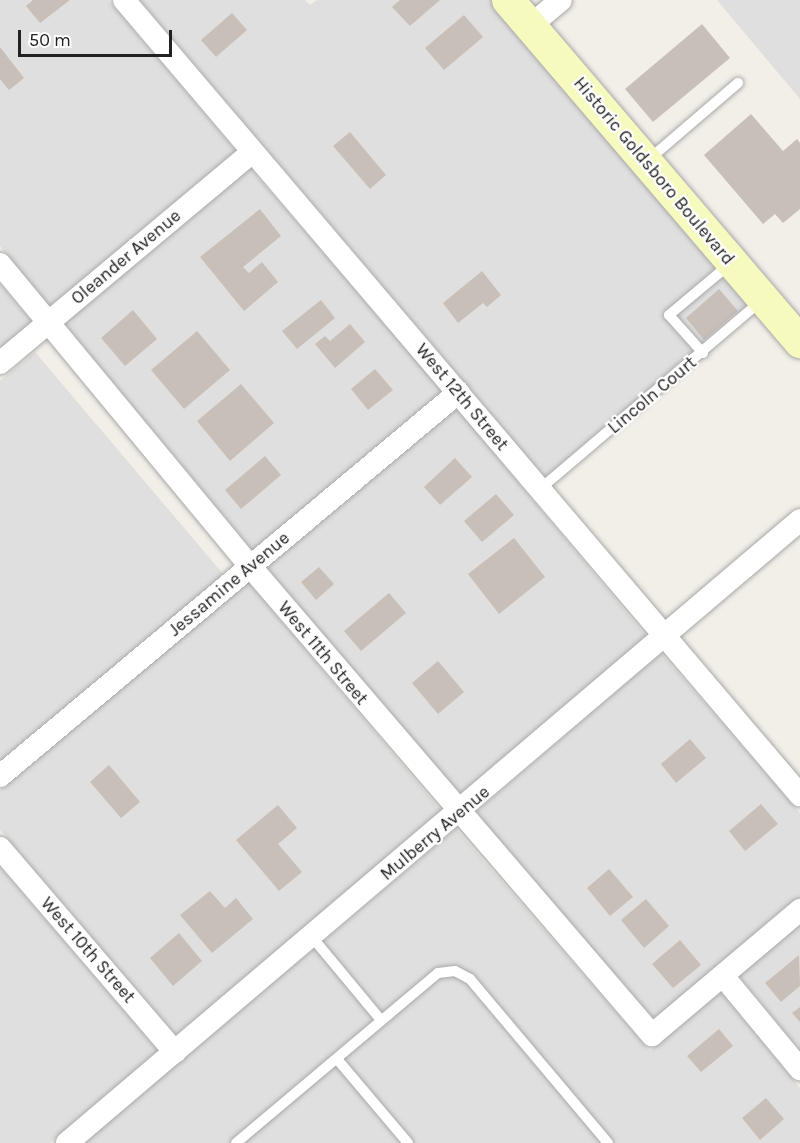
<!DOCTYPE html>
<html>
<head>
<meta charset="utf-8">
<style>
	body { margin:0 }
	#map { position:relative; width:800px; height:1143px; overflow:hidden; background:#f2efe9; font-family:Karla,sans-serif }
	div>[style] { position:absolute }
	.residential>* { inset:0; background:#e0dfdf }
	.building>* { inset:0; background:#c7bfb8 }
	.roads { filter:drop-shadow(0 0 2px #a9a9a9) drop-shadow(0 0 2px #a9a9a9) }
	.lane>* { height:10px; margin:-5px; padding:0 5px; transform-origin:5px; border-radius:5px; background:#fff }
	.street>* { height:22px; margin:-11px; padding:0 11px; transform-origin:11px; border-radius:11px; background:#fff }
	.secondary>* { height:32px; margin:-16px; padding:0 16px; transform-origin:16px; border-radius:16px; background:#f7fabf }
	span { translate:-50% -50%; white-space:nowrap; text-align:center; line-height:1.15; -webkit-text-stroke:4.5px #fff; paint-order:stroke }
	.street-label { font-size:18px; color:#222 }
	.scale { position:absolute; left:18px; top:30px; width:154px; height:27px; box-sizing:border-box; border:3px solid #222; border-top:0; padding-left:8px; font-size:18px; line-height:21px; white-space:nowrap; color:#222; -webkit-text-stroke:4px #fff; paint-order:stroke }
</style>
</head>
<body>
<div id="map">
	<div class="residential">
		<div style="clip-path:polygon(0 0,108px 0,236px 151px,50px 307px,0 246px)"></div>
		<div style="clip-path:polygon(140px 0,305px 0,310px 5px,317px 0,493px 0,753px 306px,546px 478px)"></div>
		<div style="clip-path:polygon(717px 0,800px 0,800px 99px)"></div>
		<div style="clip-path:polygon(250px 168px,443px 392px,253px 551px,64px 323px)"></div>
		<div style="clip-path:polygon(0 284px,32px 322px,0 349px)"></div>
		<div style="clip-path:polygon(35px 352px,224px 575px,0 762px,0 381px)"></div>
		<div style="clip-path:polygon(456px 408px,647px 637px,461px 797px,266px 567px)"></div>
		<div style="clip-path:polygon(248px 582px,443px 813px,176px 1035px,0 830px,0 790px)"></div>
		<div style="clip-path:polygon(661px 653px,800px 813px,800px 896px,655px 1020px,475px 813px)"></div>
		<div style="clip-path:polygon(456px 829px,650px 1051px,721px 992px,800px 1088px,800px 1143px,83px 1143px)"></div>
		<div style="clip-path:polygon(0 867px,159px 1052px,50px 1143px,0 1143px)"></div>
		<div style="clip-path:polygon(800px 924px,800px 1050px,739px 976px)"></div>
	</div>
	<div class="building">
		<div style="clip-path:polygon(33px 0,70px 0,40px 23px,26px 6px)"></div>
		<div style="clip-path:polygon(400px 0,440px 0,410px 26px,392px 7px)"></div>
		<div style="clip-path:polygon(232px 13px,247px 30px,216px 57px,201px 40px)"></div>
		<div style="clip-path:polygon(464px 15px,483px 37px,444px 70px,425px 48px)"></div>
		<div style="clip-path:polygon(702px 24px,730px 58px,653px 122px,625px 89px)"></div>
		<div style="clip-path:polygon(0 47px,24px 78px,9px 90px,0 79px)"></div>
		<div style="clip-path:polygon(751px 114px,783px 151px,797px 139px,800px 143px,800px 209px,783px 223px,775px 214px,763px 224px,704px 155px)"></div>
		<div style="clip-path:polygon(350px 132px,386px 175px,370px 189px,333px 146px)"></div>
		<div style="clip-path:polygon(260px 209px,281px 236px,243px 267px,249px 273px,262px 262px,278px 282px,244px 311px,200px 257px)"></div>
		<div style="clip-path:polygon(482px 271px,501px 295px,487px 307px,483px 303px,458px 323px,443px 303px)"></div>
		<div style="clip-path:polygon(719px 289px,738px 311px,704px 340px,686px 318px)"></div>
		<div style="clip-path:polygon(321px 300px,335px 318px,297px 349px,282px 331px)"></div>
		<div style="clip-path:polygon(133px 310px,157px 339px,125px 366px,101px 338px)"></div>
		<div style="clip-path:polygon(350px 324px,365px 342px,335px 368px,315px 344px,325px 336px,330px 341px)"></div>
		<div style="clip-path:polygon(197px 331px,230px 370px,184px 409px,151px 370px)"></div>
		<div style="clip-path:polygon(375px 369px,393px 390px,368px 410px,351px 389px)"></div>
		<div style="clip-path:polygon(241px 384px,274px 423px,230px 461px,197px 421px)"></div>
		<div style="clip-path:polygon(265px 456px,281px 475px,241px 509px,225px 490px)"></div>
		<div style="clip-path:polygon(455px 458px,472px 477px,440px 505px,424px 487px)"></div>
		<div style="clip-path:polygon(496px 494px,514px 515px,482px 542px,464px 521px)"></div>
		<div style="clip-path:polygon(514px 538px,545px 577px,499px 614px,468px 574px)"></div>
		<div style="clip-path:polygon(319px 567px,334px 584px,316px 600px,301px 582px)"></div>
		<div style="clip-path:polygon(389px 593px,406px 613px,361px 651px,344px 631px)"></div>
		<div style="clip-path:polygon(438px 661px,464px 692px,438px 714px,412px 683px)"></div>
		<div style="clip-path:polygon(690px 739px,706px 758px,676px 783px,661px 764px)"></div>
		<div style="clip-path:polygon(109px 765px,140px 802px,121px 818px,90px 782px)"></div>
		<div style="clip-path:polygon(761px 804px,778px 824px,745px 851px,729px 831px)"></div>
		<div style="clip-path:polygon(278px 805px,297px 828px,278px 844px,302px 872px,279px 891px,236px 840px)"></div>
		<div style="clip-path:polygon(609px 869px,633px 897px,610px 916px,587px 888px)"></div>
		<div style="clip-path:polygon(210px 891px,225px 908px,236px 898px,253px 919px,212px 953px,180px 915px)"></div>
		<div style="clip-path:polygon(646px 899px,669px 926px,644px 948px,621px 920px)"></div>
		<div style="clip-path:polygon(179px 933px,202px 961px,173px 986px,150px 958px)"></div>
		<div style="clip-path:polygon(680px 940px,701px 965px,673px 988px,652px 964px)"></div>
		<div style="clip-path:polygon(799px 955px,800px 986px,781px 1002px,765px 983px)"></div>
		<div style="clip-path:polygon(800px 1007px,800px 1022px,792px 1013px)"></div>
		<div style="clip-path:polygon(719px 1029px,733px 1046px,701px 1072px,687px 1056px)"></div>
		<div style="clip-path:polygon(766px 1098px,784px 1119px,760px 1140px,742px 1118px)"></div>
	</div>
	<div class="roads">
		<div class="lane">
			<div style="left:647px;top:161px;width:120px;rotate:-40.6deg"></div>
			<div style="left:703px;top:353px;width:51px;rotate:-131.8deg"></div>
			<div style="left:669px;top:315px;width:80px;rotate:-39.9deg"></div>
			<div style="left:540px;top:489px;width:290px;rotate:-40.4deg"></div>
			<div style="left:312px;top:937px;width:108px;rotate:50.3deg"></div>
			<div style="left:337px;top:1059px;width:110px;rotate:49.8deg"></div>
			<div style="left:236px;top:1143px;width:264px;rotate:-40.1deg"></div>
			<div style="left:438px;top:973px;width:17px;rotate:-7deg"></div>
			<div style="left:455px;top:971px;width:17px;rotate:28deg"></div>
			<div style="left:470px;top:979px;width:214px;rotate:49.9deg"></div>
		</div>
		<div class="street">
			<div style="left:124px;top:0;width:1044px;rotate:49.63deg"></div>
			<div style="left:530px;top:26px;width:40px;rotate:-40deg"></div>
			<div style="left:0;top:264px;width:392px;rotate:50.4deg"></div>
			<div style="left:250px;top:566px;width:618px;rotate:49.4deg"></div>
			<div style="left:652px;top:1035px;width:194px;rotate:-40.2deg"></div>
			<div style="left:0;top:363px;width:329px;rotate:-39.9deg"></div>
			<div style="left:0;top:776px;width:598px;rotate:-39.92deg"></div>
			<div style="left:0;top:848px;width:269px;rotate:49.4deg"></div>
			<div style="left:723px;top:976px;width:121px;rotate:50.4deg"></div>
			<div style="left:67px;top:1143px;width:962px;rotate:-40.36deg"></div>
		</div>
		<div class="secondary">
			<div style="left:508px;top:0;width:450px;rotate:49.5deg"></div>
		</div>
	</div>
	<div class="street-label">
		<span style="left:654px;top:171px;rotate:50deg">Historic Goldsboro Boulevard</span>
		<span style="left:126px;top:257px;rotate:-40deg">Oleander Avenue</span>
		<span style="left:652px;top:395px;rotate:-40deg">Lincoln Court</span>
		<span style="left:462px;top:397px;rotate:50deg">West 12th Street</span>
		<span style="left:229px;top:584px;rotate:-40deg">Jessamine Avenue</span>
		<span style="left:323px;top:653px;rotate:50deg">West 11th Street</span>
		<span style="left:435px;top:833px;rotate:-40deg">Mulberry Avenue</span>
		<span style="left:88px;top:950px;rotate:49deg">West 10th Street</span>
	</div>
	<div class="scale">50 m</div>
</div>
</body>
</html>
